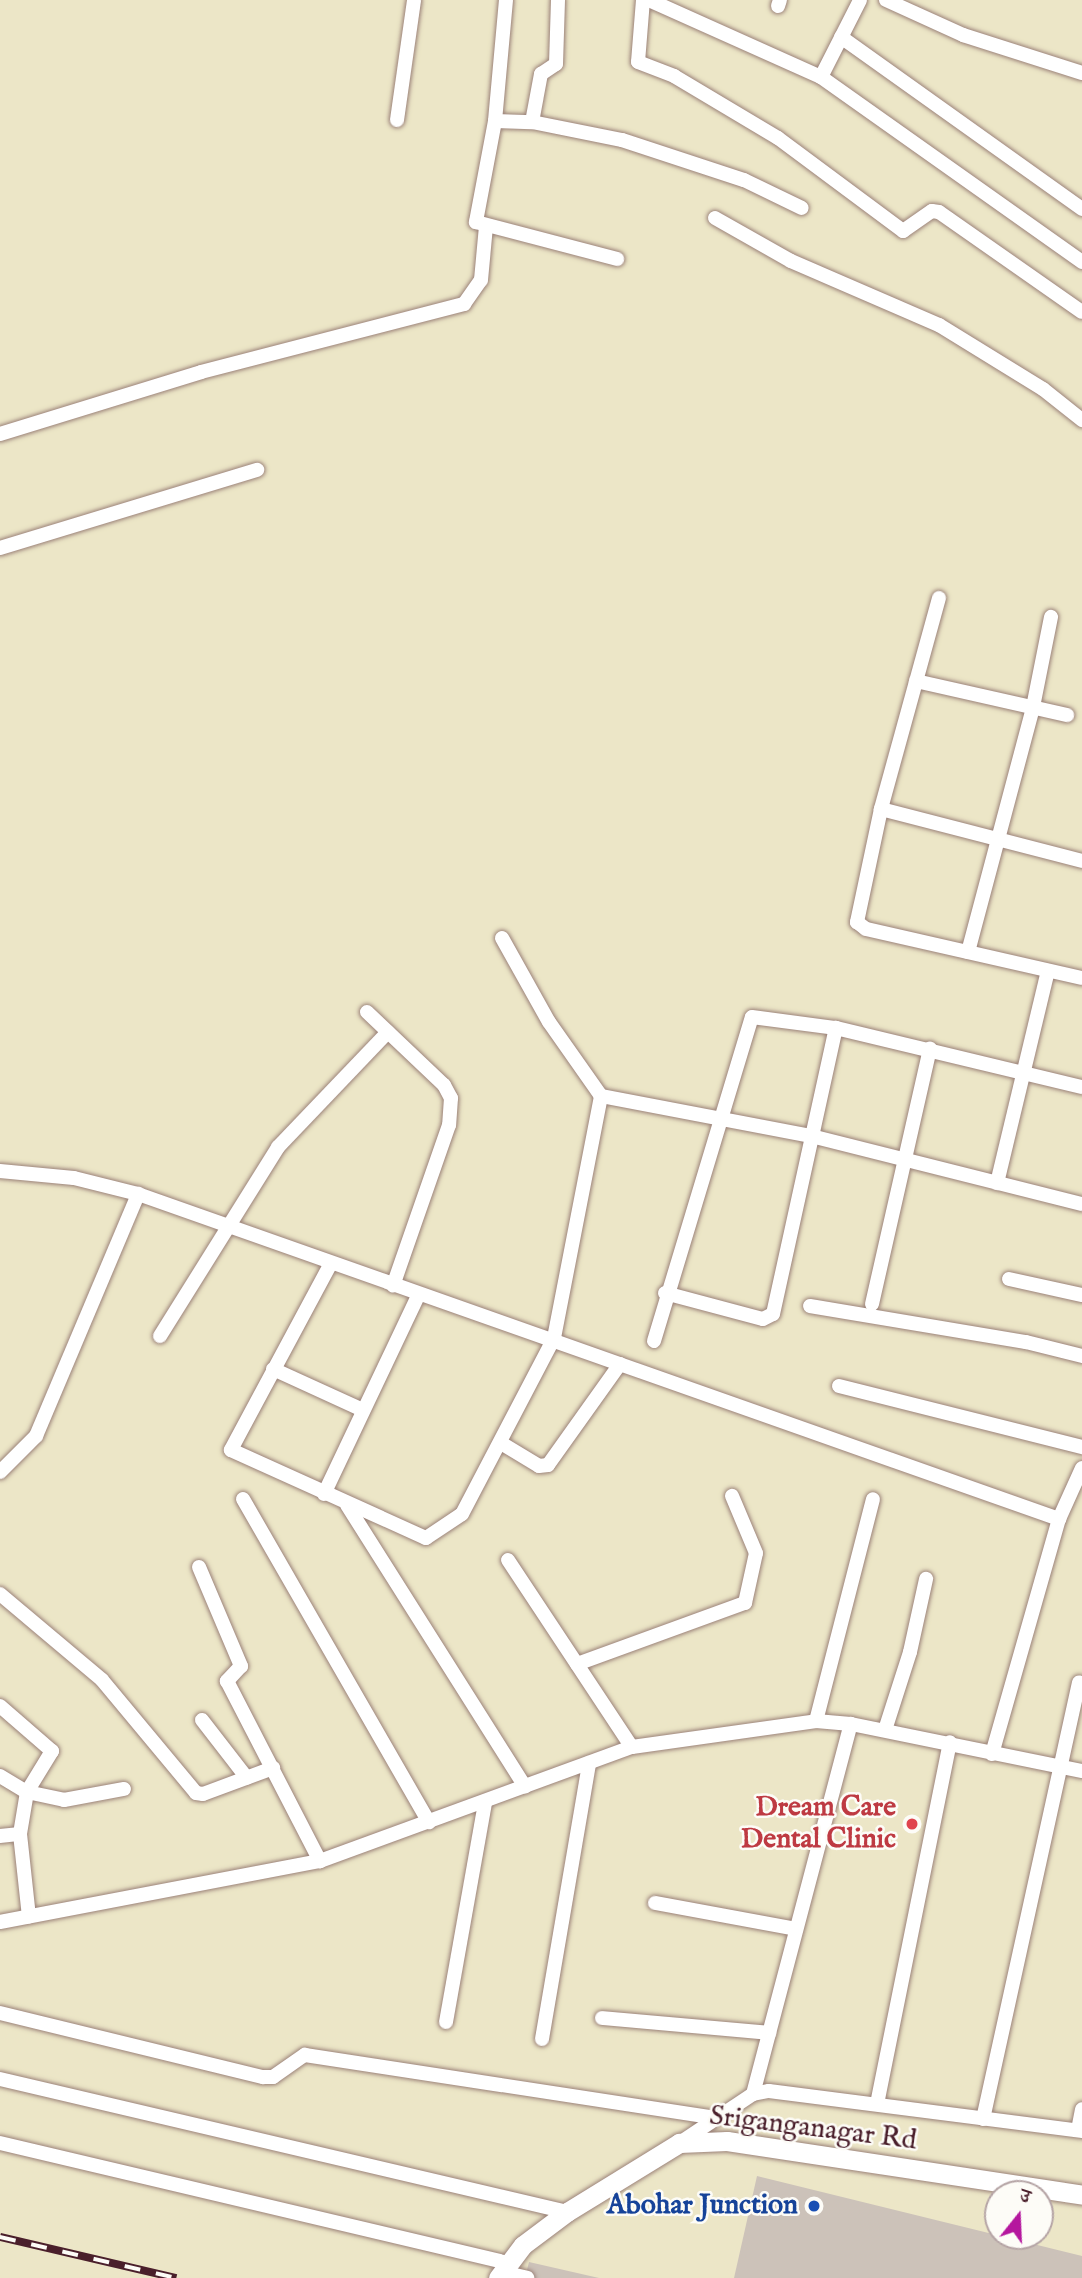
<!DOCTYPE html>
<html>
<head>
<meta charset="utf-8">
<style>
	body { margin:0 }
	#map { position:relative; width:1082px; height:2278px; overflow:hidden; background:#ece6c7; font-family:"IM FELL English","Noto Serif Devanagari",serif }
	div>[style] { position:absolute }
	.industrial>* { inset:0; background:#ccc2b9 }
	.roads { filter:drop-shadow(0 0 2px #9b8279) drop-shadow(0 0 2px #9b8279) }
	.street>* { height:14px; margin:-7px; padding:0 7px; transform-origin:7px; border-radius:7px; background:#fff }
	.secondary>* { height:19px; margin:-9.5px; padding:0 9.5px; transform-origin:9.5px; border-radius:9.5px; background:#fff }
	.rail>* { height:8px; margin-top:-4px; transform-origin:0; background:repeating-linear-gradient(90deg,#fdfcf7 0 16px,#4a1f2b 0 32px); box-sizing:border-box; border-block:2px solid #4a1f2b }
	.dots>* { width:19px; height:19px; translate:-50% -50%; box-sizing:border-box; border:4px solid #fdfcf7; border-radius:50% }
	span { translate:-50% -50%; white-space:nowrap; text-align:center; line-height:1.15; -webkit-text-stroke:5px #fdfcf7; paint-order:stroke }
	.health-label { font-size:28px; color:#be3a42; font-weight:700 }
	.right { translate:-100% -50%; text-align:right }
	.street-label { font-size:28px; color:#4a1f2b }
	.transit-label { font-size:28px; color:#164399; font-weight:700 }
	.north { position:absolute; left:984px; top:2180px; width:70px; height:70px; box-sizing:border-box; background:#fdfcf7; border:2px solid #b5a4a5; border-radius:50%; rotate:18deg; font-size:19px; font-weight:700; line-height:28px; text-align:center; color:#4a1f2b }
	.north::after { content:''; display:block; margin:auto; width:24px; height:32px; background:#b5179e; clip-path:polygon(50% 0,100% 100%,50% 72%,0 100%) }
</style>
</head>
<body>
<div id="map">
	<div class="industrial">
		<div style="clip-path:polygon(757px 2176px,1082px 2256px,1082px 2278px,734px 2278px)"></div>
		<div style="clip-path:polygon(529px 2262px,599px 2278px,525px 2278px)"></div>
	</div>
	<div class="roads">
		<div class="street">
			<div style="left:506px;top:0;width:121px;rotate:95.2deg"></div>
			<div style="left:495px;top:121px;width:103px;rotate:100.7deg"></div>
			<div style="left:476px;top:222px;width:146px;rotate:14.7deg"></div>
			<div style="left:643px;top:0;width:62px;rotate:94.6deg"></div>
			<div style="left:638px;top:62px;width:39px;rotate:21deg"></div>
			<div style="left:674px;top:76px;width:121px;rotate:30.8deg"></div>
			<div style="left:778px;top:138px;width:156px;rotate:36.6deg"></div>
			<div style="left:903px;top:231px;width:35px;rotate:-35deg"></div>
			<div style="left:932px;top:211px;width:7px;rotate:8deg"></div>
			<div style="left:939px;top:212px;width:174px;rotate:35deg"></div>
			<div style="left:649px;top:0;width:188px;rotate:24.1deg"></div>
			<div style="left:821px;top:77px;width:320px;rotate:35.3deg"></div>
			<div style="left:886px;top:0;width:85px;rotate:24.4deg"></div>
			<div style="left:963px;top:35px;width:125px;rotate:17.7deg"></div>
			<div style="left:778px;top:6px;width:6px;rotate:-72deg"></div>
			<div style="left:841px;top:37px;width:296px;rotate:35.5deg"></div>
			<div style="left:821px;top:77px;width:86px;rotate:-63.1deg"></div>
			<div style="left:397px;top:120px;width:121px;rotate:-81.9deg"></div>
			<div style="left:495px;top:121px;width:37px;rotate:2deg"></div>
			<div style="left:532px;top:122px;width:92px;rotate:11.3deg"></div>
			<div style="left:622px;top:140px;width:128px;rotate:18.2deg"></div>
			<div style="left:744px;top:180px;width:64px;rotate:25.8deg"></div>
			<div style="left:532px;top:122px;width:49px;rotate:-79.4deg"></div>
			<div style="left:541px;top:74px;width:18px;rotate:-34deg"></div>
			<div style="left:556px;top:64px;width:64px;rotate:-88.2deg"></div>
			<div style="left:715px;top:218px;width:87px;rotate:29.5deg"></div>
			<div style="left:791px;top:261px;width:161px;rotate:23.4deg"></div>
			<div style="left:939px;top:325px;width:122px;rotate:31.6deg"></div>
			<div style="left:1043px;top:389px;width:50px;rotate:38.5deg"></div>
			<div style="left:0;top:434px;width:210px;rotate:-17.1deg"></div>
			<div style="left:201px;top:372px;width:272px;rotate:-14.5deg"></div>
			<div style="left:464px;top:304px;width:29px;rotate:-55deg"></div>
			<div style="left:481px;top:280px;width:54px;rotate:-84.7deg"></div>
			<div style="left:0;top:548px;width:269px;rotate:-16.9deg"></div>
			<div style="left:939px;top:598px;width:219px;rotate:105.4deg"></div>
			<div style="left:881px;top:809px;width:116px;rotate:102deg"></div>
			<div style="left:857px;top:922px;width:11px;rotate:38deg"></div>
			<div style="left:866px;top:929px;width:221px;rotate:12.8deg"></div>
			<div style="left:916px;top:681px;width:155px;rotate:12.7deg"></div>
			<div style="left:881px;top:809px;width:208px;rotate:14.5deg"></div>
			<div style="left:502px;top:938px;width:96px;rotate:60.8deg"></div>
			<div style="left:549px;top:1022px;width:90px;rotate:54.9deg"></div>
			<div style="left:601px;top:1096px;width:218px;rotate:10.8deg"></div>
			<div style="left:815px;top:1137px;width:275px;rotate:14.1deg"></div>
			<div style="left:968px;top:952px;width:253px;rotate:-75.1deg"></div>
			<div style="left:1033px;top:707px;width:92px;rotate:-78.7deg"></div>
			<div style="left:367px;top:1012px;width:106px;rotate:43.5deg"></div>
			<div style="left:444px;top:1085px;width:15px;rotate:62deg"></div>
			<div style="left:451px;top:1098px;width:27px;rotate:94deg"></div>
			<div style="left:449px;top:1125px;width:170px;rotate:109.2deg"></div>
			<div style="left:0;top:1171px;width:74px;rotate:5.4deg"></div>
			<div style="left:74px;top:1178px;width:66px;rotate:14deg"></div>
			<div style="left:138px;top:1194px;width:977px;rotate:19.44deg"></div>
			<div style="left:997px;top:1183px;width:218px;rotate:-76.5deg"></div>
			<div style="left:330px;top:1265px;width:210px;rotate:118.2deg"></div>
			<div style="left:231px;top:1450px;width:214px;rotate:24.3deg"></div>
			<div style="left:426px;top:1538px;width:43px;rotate:-33.7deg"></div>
			<div style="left:462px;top:1514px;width:199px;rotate:-62.4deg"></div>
			<div style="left:554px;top:1338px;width:247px;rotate:-79deg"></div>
			<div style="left:1009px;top:1279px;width:75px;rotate:12.4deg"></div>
			<div style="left:665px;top:1293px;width:101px;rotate:14.9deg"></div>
			<div style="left:763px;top:1319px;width:11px;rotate:-27deg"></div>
			<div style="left:773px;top:1314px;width:293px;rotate:-77.6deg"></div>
			<div style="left:872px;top:1304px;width:262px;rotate:-77.2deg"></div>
			<div style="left:810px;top:1306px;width:219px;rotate:9.5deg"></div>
			<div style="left:1026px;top:1342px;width:58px;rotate:14deg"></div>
			<div style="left:160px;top:1336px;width:223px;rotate:-58deg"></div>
			<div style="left:278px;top:1147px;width:159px;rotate:-46.3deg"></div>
			<div style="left:654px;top:1341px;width:338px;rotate:-73.2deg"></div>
			<div style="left:752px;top:1017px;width:85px;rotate:7.5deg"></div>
			<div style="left:836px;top:1028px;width:253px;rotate:13.5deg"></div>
			<div style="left:273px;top:1369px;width:99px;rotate:24.5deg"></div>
			<div style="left:839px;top:1386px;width:251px;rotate:14.1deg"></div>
			<div style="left:501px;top:1443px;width:44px;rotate:31.2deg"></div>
			<div style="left:539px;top:1466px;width:9px;rotate:-6deg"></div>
			<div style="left:548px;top:1465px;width:124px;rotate:-54.5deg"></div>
			<div style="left:0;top:1472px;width:51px;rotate:-45deg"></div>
			<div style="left:36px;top:1436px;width:263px;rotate:-67.1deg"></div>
			<div style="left:324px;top:1494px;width:221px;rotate:-64.6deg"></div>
			<div style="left:243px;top:1499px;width:373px;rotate:60.1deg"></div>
			<div style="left:347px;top:1505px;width:333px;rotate:57.7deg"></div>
			<div style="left:508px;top:1560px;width:224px;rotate:56.5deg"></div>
			<div style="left:199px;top:1567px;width:108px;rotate:67deg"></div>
			<div style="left:241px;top:1666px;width:21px;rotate:133deg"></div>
			<div style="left:227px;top:1681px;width:203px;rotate:62.7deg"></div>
			<div style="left:0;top:1594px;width:133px;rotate:40.1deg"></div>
			<div style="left:102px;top:1680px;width:147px;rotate:50.2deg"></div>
			<div style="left:196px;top:1793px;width:7px;rotate:8deg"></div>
			<div style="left:203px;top:1794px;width:75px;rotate:-20.4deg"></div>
			<div style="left:577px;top:1664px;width:179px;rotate:-20deg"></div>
			<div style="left:745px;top:1603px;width:51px;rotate:-77.6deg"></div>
			<div style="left:756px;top:1553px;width:62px;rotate:-112.8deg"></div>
			<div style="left:0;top:1706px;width:69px;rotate:40.9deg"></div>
			<div style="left:52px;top:1751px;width:48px;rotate:121.4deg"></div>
			<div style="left:27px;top:1792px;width:38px;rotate:12deg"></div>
			<div style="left:64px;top:1800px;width:61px;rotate:-10.4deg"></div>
			<div style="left:202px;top:1720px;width:73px;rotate:52.2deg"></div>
			<div style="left:816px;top:1721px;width:229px;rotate:-75.6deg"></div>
			<div style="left:885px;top:1730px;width:82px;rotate:-72.2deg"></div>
			<div style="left:910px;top:1652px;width:75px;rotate:-77.6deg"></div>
			<div style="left:992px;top:1754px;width:244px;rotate:-74.1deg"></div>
			<div style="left:1059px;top:1519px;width:56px;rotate:-65.7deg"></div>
			<div style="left:0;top:1776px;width:31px;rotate:31deg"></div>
			<div style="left:27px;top:1792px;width:43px;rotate:99.5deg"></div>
			<div style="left:20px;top:1834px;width:83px;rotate:83.8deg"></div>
			<div style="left:0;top:1836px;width:20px;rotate:-6deg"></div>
			<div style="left:655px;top:1903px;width:143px;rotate:10.4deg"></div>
			<div style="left:0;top:1922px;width:326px;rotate:-10.8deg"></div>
			<div style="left:320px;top:1861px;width:332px;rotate:-20.1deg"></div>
			<div style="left:632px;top:1747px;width:186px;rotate:-8deg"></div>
			<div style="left:816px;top:1721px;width:35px;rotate:5deg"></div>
			<div style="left:851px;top:1724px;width:236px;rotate:11.5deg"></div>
			<div style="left:0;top:2013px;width:271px;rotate:13.7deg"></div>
			<div style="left:263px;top:2077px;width:10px"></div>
			<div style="left:273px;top:2077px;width:39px;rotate:-35deg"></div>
			<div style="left:305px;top:2055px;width:417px;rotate:8.7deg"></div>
			<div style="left:602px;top:2018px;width:168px;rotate:5.1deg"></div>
			<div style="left:446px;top:2022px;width:223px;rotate:-79.9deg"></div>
			<div style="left:542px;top:2039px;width:280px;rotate:-80.3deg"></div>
			<div style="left:0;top:2079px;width:582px;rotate:13.2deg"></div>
			<div style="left:753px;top:2094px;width:383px;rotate:-75.2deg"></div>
			<div style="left:877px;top:2104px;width:369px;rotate:-78.6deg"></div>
			<div style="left:983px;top:2119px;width:447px;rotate:-77.6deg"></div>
			<div style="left:1078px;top:2130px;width:21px;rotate:-79deg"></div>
			<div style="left:681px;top:2142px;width:87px;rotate:-33.7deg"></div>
			<div style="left:753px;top:2094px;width:16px;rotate:-11deg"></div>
			<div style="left:769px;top:2091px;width:316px;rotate:7.3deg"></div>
			<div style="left:0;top:2143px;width:522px;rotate:13.29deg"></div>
			<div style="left:502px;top:2272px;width:26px;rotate:13deg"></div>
		</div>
		<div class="secondary">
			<div style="left:498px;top:2278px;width:41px;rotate:-52.9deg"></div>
			<div style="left:523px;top:2245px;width:55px;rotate:-36.9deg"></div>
			<div style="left:567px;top:2212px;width:132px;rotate:-31.6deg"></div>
			<div style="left:679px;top:2143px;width:48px;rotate:-2.4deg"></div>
			<div style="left:727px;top:2141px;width:359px;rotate:8.6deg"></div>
		</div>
	</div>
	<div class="rail">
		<div style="left:0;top:2237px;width:181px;rotate:13.1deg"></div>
	</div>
	<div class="dots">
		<div style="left:912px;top:1824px;background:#e0444e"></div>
		<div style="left:814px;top:2206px;background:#1a4fb4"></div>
	</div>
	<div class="health-label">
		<span class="right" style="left:896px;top:1824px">Dream Care<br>Dental Clinic</span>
	</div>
	<div class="street-label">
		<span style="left:813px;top:2129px;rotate:7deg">Sriganganagar Rd</span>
	</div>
	<div class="transit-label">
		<span class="right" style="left:798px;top:2206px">Abohar Junction</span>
	</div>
	<div class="north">उ</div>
</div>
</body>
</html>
